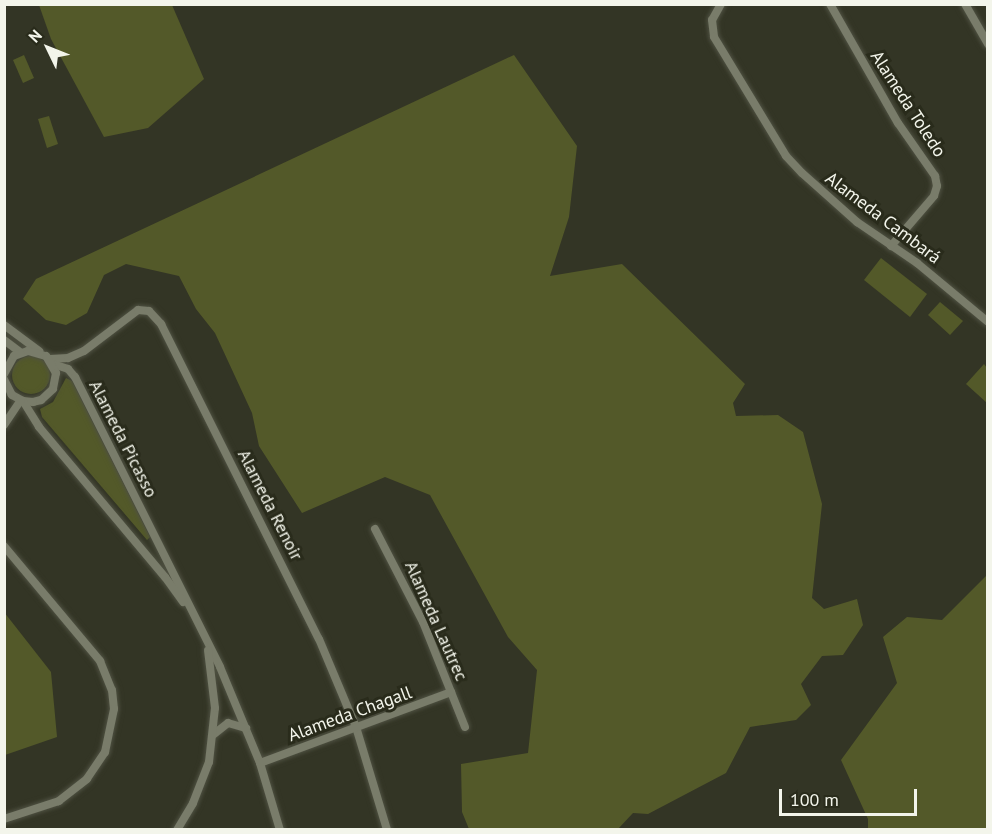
<!DOCTYPE html>
<html>
<head>
<meta charset="utf-8">
<style>
	body { margin:0 }
	#map { position:relative; width:992px; height:834px; overflow:hidden; background:#333525; font-family:"PT Sans",sans-serif }
	div>[style] { position:absolute }
	.green>* { inset:0; background:#535929 }
	.round { border-radius:50% }
	.roads { filter:drop-shadow(0 0 2px #4f5142) drop-shadow(0 0 2px #4f5142) }
	.minor>* { height:8px; margin:-4px; padding:0 4px; transform-origin:4px; border-radius:4px; background:#797c6a }
	span { translate:-50% -50%; white-space:nowrap; text-align:center; line-height:1.15; -webkit-text-stroke:6px #292b1b; paint-order:stroke }
	.street-label { font-size:18px; color:#f3f5eb }
	.frame { position:absolute; inset:0; border:6px solid #f3f5eb; pointer-events:none }
	.north { position:absolute; left:18px; top:18px; width:60px; height:60px; -webkit-text-stroke:4px #292b1b; paint-order:stroke; rotate:313deg; font-size:16px; font-weight:700; line-height:24px; text-align:center; color:#f3f5eb }
	.north::after { content:''; display:block; margin:auto; width:21px; height:27px; background:#f3f5eb; clip-path:polygon(50% 0,100% 100%,50% 72%,0 100%) }
	.scale { position:absolute; left:779px; top:789px; width:138px; height:27px; box-sizing:border-box; border:3px solid #f3f5eb; border-top:0; padding-left:8px; font-size:18px; line-height:21px; white-space:nowrap; color:#f3f5eb; -webkit-text-stroke:4px #292b1b; paint-order:stroke }
</style>
</head>
<body>
<div id="map">
	<div class="green">
		<div style="clip-path:polygon(39px 5px,172px 5px,204px 79px,148px 128px,104px 137px,51px 39px)"></div>
		<div style="clip-path:polygon(24px 55px,34px 78px,23px 83px,13px 60px)"></div>
		<div style="clip-path:polygon(514px 55px,577px 146px,569px 217px,550px 276px,622px 264px,745px 384px,733px 403px,736px 416px,778px 415px,803px 432px,822px 504px,812px 598px,824px 609px,857px 599px,863px 625px,843px 655px,822px 656px,801px 684px,811px 705px,796px 720px,750px 727px,726px 773px,648px 814px,633px 813px,618px 829px,469px 829px,462px 812px,461px 764px,528px 753px,537px 670px,508px 637px,430px 495px,385px 477px,302px 513px,259px 446px,252px 413px,215px 333px,196px 309px,179px 276px,126px 264px,104px 275px,87px 313px,66px 325px,46px 320px,23px 299px,36px 279px)"></div>
		<div style="clip-path:polygon(49px 116px,58px 144px,47px 148px,38px 119px)"></div>
		<div style="clip-path:polygon(881px 258px,927px 294px,910px 317px,864px 280px)"></div>
		<div style="clip-path:polygon(940px 302px,963px 321px,950px 335px,928px 315px)"></div>
		<div class="round" style="left:12px;top:356px;width:38px;height:38px"></div>
		<div style="clip-path:polygon(984px 364px,987px 368px,987px 403px,966px 384px)"></div>
		<div style="clip-path:polygon(66px 378px,72px 381px,150px 537px,147px 540px,42px 417px,40px 409px,53px 402px)"></div>
		<div style="clip-path:polygon(987px 575px,987px 829px,868px 829px,868px 819px,841px 760px,897px 683px,883px 637px,907px 617px,942px 620px)"></div>
		<div style="clip-path:polygon(4px 612px,51px 672px,57px 737px,5px 755px)"></div>
	</div>
	<div class="roads">
		<div class="minor">
			<div style="left:721px;top:4px;width:18px;rotate:119deg"></div>
			<div style="left:712px;top:20px;width:17px;rotate:83deg"></div>
			<div style="left:714px;top:37px;width:139px;rotate:58.8deg"></div>
			<div style="left:786px;top:156px;width:23px;rotate:47deg"></div>
			<div style="left:802px;top:173px;width:74px;rotate:41.7deg"></div>
			<div style="left:857px;top:222px;width:73px;rotate:34.3deg"></div>
			<div style="left:917px;top:263px;width:92px;rotate:39.7deg"></div>
			<div style="left:830px;top:4px;width:137px;rotate:60.3deg"></div>
			<div style="left:898px;top:123px;width:65px;rotate:55.1deg"></div>
			<div style="left:935px;top:176px;width:10px;rotate:79deg"></div>
			<div style="left:937px;top:186px;width:10px;rotate:107deg"></div>
			<div style="left:934px;top:196px;width:66px;rotate:130.7deg"></div>
			<div style="left:965px;top:4px;width:46px;rotate:60.1deg"></div>
			<div style="left:4px;top:325px;width:44px;rotate:36.6deg"></div>
			<div style="left:4px;top:340px;width:20px;rotate:37deg"></div>
			<div style="left:50px;top:359px;width:18px;rotate:-3deg"></div>
			<div style="left:68px;top:358px;width:17px;rotate:-24deg"></div>
			<div style="left:84px;top:351px;width:68px;rotate:-37.2deg"></div>
			<div style="left:138px;top:310px;width:11px;rotate:5deg"></div>
			<div style="left:149px;top:311px;width:18px;rotate:47deg"></div>
			<div style="left:161px;top:324px;width:352px;rotate:63.4deg"></div>
			<div style="left:319px;top:639px;width:95px;rotate:67.2deg"></div>
			<div style="left:356px;top:727px;width:108px;rotate:73.2deg"></div>
			<div style="left:53px;top:364px;width:16px;rotate:18deg"></div>
			<div style="left:68px;top:369px;width:11px;rotate:49deg"></div>
			<div style="left:75px;top:377px;width:324px;rotate:63.4deg"></div>
			<div style="left:220px;top:667px;width:104px;rotate:67.4deg"></div>
			<div style="left:260px;top:763px;width:70px;rotate:73.4deg"></div>
			<div style="left:4px;top:374px;width:21px;rotate:-61deg"></div>
			<div style="left:14px;top:356px;width:15px;rotate:-20deg"></div>
			<div style="left:28px;top:351px;width:19px;rotate:16deg"></div>
			<div style="left:46px;top:356px;width:20px;rotate:60deg"></div>
			<div style="left:56px;top:373px;width:16px;rotate:101deg"></div>
			<div style="left:53px;top:389px;width:16px;rotate:137deg"></div>
			<div style="left:41px;top:400px;width:8px;rotate:166deg"></div>
			<div style="left:33px;top:402px;width:10px;rotate:-174deg"></div>
			<div style="left:23px;top:401px;width:13px;rotate:-151deg"></div>
			<div style="left:12px;top:395px;width:18px;rotate:-117deg"></div>
			<div style="left:23px;top:401px;width:31px;rotate:58deg"></div>
			<div style="left:39px;top:427px;width:196px;rotate:50deg"></div>
			<div style="left:165px;top:577px;width:31px;rotate:54deg"></div>
			<div style="left:4px;top:425px;width:30px;rotate:-56deg"></div>
			<div style="left:375px;top:529px;width:105px;rotate:62.7deg"></div>
			<div style="left:423px;top:622px;width:113px;rotate:68.2deg"></div>
			<div style="left:4px;top:546px;width:150px;rotate:50.1deg"></div>
			<div style="left:100px;top:661px;width:31px;rotate:68deg"></div>
			<div style="left:112px;top:690px;width:19px;rotate:84deg"></div>
			<div style="left:114px;top:709px;width:44px;rotate:101.8deg"></div>
			<div style="left:105px;top:752px;width:32px;rotate:124deg"></div>
			<div style="left:87px;top:779px;width:36px;rotate:142deg"></div>
			<div style="left:59px;top:801px;width:58px;rotate:161.9deg"></div>
			<div style="left:214px;top:734px;width:18px;rotate:-38deg"></div>
			<div style="left:228px;top:723px;width:19px;rotate:16deg"></div>
			<div style="left:260px;top:763px;width:204px;rotate:-20.4deg"></div>
			<div style="left:177px;top:830px;width:31px;rotate:-59deg"></div>
			<div style="left:193px;top:803px;width:44px;rotate:-68.7deg"></div>
			<div style="left:209px;top:762px;width:54px;rotate:-83.7deg"></div>
			<div style="left:215px;top:708px;width:58px;rotate:-96.9deg"></div>
		</div>
	</div>
	<div class="street-label">
		<span style="left:908px;top:104px;rotate:57deg">Alameda Toledo</span>
		<span style="left:883px;top:218px;rotate:37deg">Alameda Cambará</span>
		<span style="left:123px;top:439px;rotate:63deg">Alameda Picasso</span>
		<span style="left:270px;top:505px;rotate:63deg">Alameda Renoir</span>
		<span style="left:436px;top:621px;rotate:66deg">Alameda Lautrec</span>
		<span style="left:350px;top:714px;rotate:-20deg">Alameda Chagall</span>
	</div>
	<div class="frame"></div>
	<div class="north">N</div>
	<div class="scale">100 m</div>
</div>
</body>
</html>
